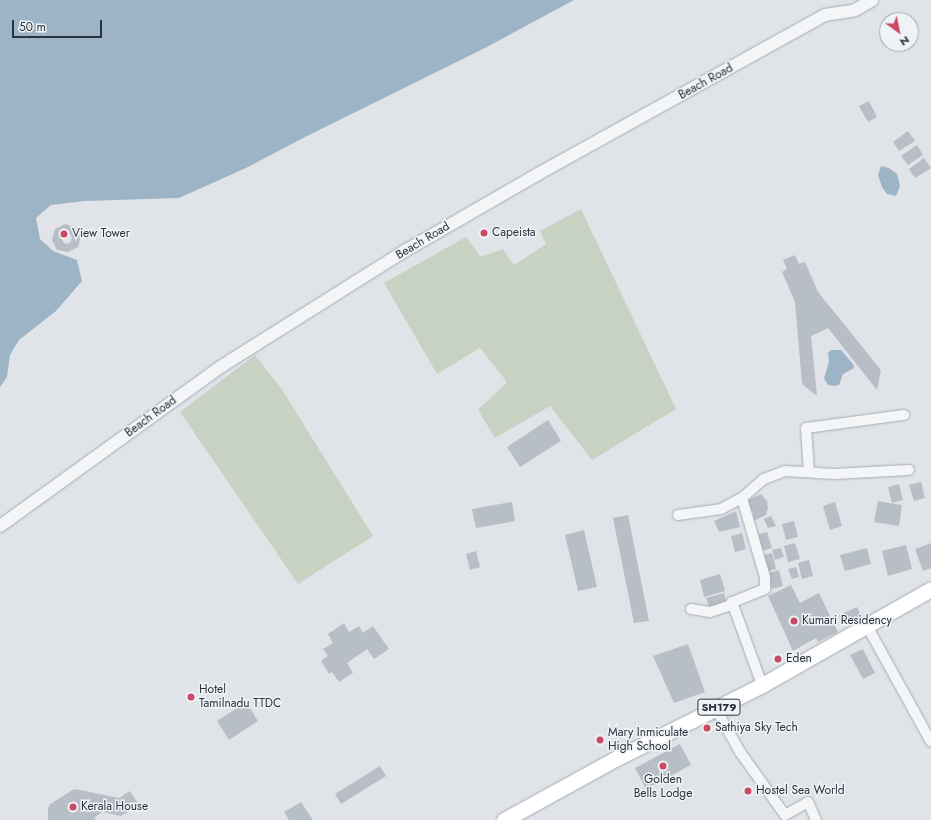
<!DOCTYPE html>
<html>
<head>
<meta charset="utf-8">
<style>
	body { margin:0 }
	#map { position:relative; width:931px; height:820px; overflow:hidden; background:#e0e4e9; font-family:Jost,sans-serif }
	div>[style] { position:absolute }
	.green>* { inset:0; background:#c7d2c2 }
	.water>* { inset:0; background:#9db4c7 }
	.building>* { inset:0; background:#b8bec5 }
	.roads { filter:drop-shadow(0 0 1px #a6abb3) drop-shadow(0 0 1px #a6abb3) }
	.minor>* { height:10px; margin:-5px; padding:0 5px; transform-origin:5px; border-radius:5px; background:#f3f5f7 }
	.tertiary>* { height:12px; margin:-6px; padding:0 6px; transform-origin:6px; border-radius:6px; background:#f3f5f7 }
	.primary>* { height:15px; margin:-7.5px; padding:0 7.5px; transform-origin:7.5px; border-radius:7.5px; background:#fff }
	.dots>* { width:11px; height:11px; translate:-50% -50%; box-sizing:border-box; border:2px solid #f0f3f6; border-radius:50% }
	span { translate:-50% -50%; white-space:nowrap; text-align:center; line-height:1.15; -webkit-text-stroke:3px #f0f3f6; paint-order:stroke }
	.shield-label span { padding:1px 3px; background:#f0f3f6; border:1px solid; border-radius:3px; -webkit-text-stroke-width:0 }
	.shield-label { font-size:11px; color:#2a333f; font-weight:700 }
	.street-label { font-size:12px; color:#2a333f }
	.poi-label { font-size:12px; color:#2a333f }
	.left { translate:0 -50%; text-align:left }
	.north { position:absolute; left:879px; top:12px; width:40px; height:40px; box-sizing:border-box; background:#f0f3f6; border:1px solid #a1a6ad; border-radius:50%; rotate:147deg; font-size:11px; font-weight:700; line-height:16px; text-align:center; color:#2a333f }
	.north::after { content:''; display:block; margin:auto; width:14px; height:18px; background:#c84b65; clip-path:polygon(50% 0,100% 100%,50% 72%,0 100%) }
	.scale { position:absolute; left:12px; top:20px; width:90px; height:18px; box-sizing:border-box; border:2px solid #2a333f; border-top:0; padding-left:5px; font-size:12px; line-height:14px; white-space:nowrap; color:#2a333f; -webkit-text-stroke:3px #f0f3f6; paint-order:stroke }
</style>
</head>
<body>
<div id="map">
	<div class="green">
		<div style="clip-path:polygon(581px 209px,676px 409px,592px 460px,550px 406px,495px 438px,478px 410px,507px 382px,480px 348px,437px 374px,384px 283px,466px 237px,481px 257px,503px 249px,514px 265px,546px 244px,540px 231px)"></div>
		<div style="clip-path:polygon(255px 355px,281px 388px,373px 536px,298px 584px,180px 412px)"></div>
	</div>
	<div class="water">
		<div style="clip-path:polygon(0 0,574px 0,485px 48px,307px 136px,246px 168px,179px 198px,85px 201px,51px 205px,36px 218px,40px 239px,53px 251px,77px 260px,82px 281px,56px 311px,19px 340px,10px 355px,7px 377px,0 387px)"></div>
		<div style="clip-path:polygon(881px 166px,889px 168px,897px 174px,900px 186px,896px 196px,887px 194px,882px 187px,878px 175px)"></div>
		<div style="clip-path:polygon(831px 350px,841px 350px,853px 364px,854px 368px,843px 374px,839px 385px,833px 386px,828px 385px,824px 378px,829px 362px,828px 353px)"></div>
	</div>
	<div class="building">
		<div style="clip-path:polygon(869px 101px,877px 117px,868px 122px,859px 106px)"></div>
		<div style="clip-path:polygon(908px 131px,915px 141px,899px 151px,893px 142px)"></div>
		<div style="clip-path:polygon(917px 145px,923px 155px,908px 165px,901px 156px)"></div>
		<div style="clip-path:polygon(924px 158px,931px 168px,915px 178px,909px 169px)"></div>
		<div style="clip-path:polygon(evenodd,65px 224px,75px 227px,81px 236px,78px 247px,68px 252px,57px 250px,52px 240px,55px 229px,65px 224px,66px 233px,70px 234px,72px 237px,71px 241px,68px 244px,64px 243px,62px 239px,62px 235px,66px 233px)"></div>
		<div style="clip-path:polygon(795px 255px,799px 264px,805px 262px,818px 292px,881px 370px,877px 390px,828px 328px,811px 336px,817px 396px,802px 384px,795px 302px,782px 272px,787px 269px,783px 260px)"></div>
		<div style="clip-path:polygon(548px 420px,561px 441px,520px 467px,507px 447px)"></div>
		<div style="clip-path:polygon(921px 482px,925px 498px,914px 501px,909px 485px)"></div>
		<div style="clip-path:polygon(899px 484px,903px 500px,892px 503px,888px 487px)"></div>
		<div style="clip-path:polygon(761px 494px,767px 501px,768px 508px,766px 515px,753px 521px,751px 517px,754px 515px,746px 501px)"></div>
		<div style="clip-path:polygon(878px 501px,902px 505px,899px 526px,874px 522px)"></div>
		<div style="clip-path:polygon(512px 502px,515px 521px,476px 528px,472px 509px)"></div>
		<div style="clip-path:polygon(835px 502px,842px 526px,830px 530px,823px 506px)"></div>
		<div style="clip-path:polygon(736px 511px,740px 527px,719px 532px,714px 521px)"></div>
		<div style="clip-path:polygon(628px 515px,649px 621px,634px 623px,613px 518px)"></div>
		<div style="clip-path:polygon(771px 516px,776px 526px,768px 528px,764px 519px)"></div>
		<div style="clip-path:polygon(794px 521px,798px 537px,786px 540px,782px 524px)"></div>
		<div style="clip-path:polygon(584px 530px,597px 587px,578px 591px,565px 535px)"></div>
		<div style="clip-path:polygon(767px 532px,772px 548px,760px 551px,756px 535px)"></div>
		<div style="clip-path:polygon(742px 533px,746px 549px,735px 552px,731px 536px)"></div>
		<div style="clip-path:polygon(795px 543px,800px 559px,788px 562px,784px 546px)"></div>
		<div style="clip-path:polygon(931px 543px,931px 568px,923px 571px,915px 549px)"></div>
		<div style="clip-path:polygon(906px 545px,912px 569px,888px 576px,882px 551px)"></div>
		<div style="clip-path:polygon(781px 548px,784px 557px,775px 560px,772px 550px)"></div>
		<div style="clip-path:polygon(867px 548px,871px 564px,845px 571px,840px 555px)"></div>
		<div style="clip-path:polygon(476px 551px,480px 567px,470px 570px,466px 554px)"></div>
		<div style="clip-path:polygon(772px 553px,776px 569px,765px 572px,760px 556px)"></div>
		<div style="clip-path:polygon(809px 560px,813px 576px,802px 579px,798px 563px)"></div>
		<div style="clip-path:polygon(796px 567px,799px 577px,792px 579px,788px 569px)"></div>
		<div style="clip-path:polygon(779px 570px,783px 586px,772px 589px,768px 573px)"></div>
		<div style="clip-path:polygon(720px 574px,725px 591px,704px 597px,700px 580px)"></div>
		<div style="clip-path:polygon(791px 585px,800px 603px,819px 593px,838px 632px,818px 642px,816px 638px,793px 651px,768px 596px)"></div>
		<div style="clip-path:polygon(724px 593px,727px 604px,710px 609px,706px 598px)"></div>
		<div style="clip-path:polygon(857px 607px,861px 617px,842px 624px,839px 615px)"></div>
		<div style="clip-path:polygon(344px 623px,349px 632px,359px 626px,363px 633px,373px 626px,389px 649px,374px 659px,367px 649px,347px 663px,353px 673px,339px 682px,332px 672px,329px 674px,321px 661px,328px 656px,323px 649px,333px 643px,328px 634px)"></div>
		<div style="clip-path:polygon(688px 644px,705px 692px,674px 703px,653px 656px)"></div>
		<div style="clip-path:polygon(863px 649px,875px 673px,863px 679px,850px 655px)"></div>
		<div style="clip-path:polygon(246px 702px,258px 721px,229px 740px,217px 721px)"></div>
		<div style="clip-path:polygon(680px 744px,691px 765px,646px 789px,635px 768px)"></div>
		<div style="clip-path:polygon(380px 766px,386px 776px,341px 804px,335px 794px)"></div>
		<div style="clip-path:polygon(74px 789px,75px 791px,75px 789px,119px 798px,130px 791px,139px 805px,121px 816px,102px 812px,94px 818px,96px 820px,48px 820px,48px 807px,50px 807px,49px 805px)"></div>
		<div style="clip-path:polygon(301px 802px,313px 820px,289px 820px,284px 812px)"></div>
	</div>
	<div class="roads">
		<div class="minor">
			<div style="left:809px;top:472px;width:44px;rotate:-93.9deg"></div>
			<div style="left:806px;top:428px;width:99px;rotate:-7.6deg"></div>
			<div style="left:742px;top:498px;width:82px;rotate:73.8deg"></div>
			<div style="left:765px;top:577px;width:12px;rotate:90deg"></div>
			<div style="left:765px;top:589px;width:35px;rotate:158deg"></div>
			<div style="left:732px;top:602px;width:88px;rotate:70.1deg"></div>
			<div style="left:678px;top:515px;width:43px;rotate:-7.9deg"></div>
			<div style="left:721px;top:509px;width:24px;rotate:-28deg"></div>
			<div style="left:742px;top:498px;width:29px;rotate:-41deg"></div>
			<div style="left:764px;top:479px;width:22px;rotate:-21deg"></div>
			<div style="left:785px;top:471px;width:49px;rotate:3.5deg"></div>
			<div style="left:834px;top:474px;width:75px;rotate:-3.1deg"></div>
			<div style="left:691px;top:609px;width:19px;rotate:9deg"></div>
			<div style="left:710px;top:612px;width:20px;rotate:-18deg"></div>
			<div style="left:729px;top:606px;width:5px;rotate:-53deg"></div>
			<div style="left:867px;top:626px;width:132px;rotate:61.1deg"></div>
			<div style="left:716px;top:709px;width:49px;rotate:60.8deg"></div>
			<div style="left:740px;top:752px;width:77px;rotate:54.5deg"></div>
			<div style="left:785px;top:815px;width:26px;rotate:-29deg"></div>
			<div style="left:808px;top:802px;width:20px;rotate:66deg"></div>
		</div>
		<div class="tertiary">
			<div style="left:0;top:526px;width:274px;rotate:-35.8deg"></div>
			<div style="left:222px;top:366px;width:214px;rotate:-32.2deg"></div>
			<div style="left:403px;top:252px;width:156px;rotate:-30deg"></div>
			<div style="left:538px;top:174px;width:328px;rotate:-29deg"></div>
			<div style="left:825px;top:15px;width:30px;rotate:-9deg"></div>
			<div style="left:855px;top:10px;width:20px;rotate:-30deg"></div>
		</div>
		<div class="primary">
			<div style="left:504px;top:820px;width:129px;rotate:-28.8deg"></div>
			<div style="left:617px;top:758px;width:162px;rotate:-26.7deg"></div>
			<div style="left:762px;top:685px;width:194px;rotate:-29.6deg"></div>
		</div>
	</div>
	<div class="dots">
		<div style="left:484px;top:233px;background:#c84b65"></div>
		<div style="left:64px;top:234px;background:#c84b65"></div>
		<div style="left:794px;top:621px;background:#c84b65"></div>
		<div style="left:778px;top:659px;background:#c84b65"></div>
		<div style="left:191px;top:697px;background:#c84b65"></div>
		<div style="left:707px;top:728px;background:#c84b65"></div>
		<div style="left:600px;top:740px;background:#c84b65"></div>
		<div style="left:663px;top:766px;background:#c84b65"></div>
		<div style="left:748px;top:791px;background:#c84b65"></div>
		<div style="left:73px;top:807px;background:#c84b65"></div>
	</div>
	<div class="shield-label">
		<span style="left:719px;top:707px">SH179</span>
	</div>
	<div class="street-label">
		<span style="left:706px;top:82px;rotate:-29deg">Beach Road</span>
		<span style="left:423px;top:241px;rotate:-31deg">Beach Road</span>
		<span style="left:151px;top:417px;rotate:-36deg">Beach Road</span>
	</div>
	<div class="poi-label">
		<span class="left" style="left:492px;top:233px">Capeista</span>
		<span class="left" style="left:72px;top:234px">View Tower</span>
		<span class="left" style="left:802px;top:621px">Kumari Residency</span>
		<span class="left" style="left:786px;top:659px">Eden</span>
		<span class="left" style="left:199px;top:697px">Hotel<br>Tamilnadu TTDC</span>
		<span class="left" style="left:715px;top:728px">Sathiya Sky Tech</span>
		<span class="left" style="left:608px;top:740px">Mary Inmiculate<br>High School</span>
		<span style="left:663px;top:787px">Golden<br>Bells Lodge</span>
		<span class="left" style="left:756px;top:791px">Hostel Sea World</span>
		<span class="left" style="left:81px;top:807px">Kerala House</span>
	</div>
	<div class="north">N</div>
	<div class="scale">50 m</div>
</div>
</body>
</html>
